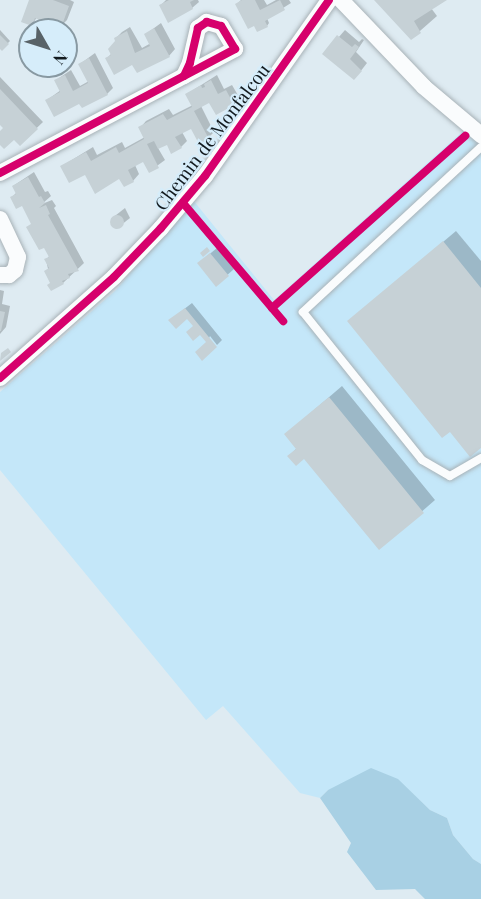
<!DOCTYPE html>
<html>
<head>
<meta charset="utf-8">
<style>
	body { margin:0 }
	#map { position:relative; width:481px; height:899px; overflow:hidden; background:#deebf2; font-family:"Playfair Display",serif }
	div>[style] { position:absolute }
	.green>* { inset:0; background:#c4e7f9 }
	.forest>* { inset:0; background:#a8d0e4 }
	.shadow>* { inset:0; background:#0003 }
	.building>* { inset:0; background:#c6d1d6 }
	.round { border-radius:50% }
	.roads { filter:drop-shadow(0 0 2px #a8b2b7) drop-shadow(0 0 2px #a8b2b7) }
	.lane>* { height:8px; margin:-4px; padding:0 4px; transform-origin:4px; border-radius:4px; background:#fafcfd }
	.street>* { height:16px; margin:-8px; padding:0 8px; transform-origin:8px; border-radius:8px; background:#fafcfd }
	.cycleway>* { height:8px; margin:-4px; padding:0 4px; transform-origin:4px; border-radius:4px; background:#d6006c }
	span { translate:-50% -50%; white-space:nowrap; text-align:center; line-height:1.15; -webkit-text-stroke:4.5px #d6edfa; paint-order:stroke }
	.street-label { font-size:18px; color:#121a1e }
	.north { position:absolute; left:18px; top:18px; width:60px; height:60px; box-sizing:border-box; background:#d6edfa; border:2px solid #8899a2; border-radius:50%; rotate:129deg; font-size:16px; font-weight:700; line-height:24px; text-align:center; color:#121a1e }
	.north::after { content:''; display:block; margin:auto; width:21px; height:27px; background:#596368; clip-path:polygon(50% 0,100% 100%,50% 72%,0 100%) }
</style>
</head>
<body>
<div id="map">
	<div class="green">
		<div style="clip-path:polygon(463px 131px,481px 139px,481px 864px,473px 859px,453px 835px,447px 818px,430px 810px,397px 779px,328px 790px,320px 798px,300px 793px,223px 706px,206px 720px,0 470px,0 392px,116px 290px,193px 200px,274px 300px)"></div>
	</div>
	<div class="forest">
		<div style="clip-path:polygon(371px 768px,398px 779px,430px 810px,447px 818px,453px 835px,473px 859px,481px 864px,481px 899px,425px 899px,415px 889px,376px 890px,347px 852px,351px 843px,320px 798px,328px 790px)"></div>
	</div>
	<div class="shadow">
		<div style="clip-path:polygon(31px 0,70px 0,74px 2px,67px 20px,61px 26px,48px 21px,43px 29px,38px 27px,41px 21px,37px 17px,32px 25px)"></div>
		<div style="clip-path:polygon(166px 0,198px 0,199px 2px,192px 8px,160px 6px)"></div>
		<div style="clip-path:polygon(241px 0,264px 0,267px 5px,276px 0,289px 0,291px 3px,267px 18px,269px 23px,267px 26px,237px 4px)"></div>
		<div style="clip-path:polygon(376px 0,443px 0,431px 8px,437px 16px,412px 38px)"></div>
		<div style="clip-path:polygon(161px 23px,175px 49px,169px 56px,133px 63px,107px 58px,112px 53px,116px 38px,122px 32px,130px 27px,142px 48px,151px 43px,146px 34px)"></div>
		<div style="clip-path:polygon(0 30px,10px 41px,2px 49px,0 47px)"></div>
		<div style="clip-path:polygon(345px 30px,359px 42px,362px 39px,364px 40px,356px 52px,367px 63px,360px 72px,324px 54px)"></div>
		<div style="clip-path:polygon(95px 53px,113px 88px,107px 94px,80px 102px,47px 100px,61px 90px,56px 80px,71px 70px,80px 86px,89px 81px,80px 64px)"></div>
		<div style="clip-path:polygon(217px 75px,224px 89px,232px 85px,239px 97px,233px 104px,210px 101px,201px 106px,214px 132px,208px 138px,191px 127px,182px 132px,187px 141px,181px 147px,167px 143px,158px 148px,165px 160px,150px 171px,144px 159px,135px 165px,139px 174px,133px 181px,62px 166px,93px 147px,97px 155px,122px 142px,125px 148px,145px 137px,140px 128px,146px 121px,169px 109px,173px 115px,193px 105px,187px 94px)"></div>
		<div style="clip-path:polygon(0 77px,43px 122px,22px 142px,17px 135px,0 143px,0 133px,5px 128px,0 123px)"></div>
		<div style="clip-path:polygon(34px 172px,45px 192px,48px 191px,51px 196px,42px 204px,52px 200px,56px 206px,54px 208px,84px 263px,63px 283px,51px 282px,46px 260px,50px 255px,22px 204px,12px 197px,17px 192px,13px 186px)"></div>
		<div style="clip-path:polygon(125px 208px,130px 218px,116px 229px,111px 219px)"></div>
		<div style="clip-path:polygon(456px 231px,481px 261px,481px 446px,450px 430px,349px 321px)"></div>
		<div style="clip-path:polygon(217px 248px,234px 269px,216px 285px,206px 257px)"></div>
		<div style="clip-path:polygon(0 290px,4px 291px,2px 304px,10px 306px,6px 327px,0 334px)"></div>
		<div style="clip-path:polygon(192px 303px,222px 340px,217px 345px,210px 336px,207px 342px,187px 317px,170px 320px)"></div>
		<div style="clip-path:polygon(342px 386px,435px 500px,380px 548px,304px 457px,289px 456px,297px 448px,286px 434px)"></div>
	</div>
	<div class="building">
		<div style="clip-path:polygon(29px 0,53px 0,69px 6px,61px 28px,46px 23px,42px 30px,36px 28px,39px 20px,35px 18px,32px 26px,21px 22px)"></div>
		<div style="clip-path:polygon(169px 0,194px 0,190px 2px,193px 9px,168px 23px,159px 5px)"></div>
		<div style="clip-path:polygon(242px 0,255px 0,260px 10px,280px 0,285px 10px,265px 21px,268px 27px,257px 32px,254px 26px,248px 29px,235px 4px)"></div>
		<div style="clip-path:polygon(374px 0,447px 0,414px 21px,421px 33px,411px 40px)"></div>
		<div style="clip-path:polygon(154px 28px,170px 57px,137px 73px,132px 65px,114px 75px,105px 58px,111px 55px,108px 49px,115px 41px,114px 38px,127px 31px,135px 53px,150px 46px,144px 34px)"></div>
		<div style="clip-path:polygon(0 35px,9px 44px,2px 51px,0 49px)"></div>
		<div style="clip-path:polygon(337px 35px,352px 47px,355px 44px,359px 47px,350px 59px,362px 71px,354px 80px,322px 54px)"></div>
		<div style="clip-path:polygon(89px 58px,108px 95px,82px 108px,79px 104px,54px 117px,45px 100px,60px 92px,54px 80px,65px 75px,73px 91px,88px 83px,78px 64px)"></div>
		<div style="clip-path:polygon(211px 80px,218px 94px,226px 90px,234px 105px,216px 115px,209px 103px,194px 111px,209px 139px,199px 144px,191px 129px,175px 137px,182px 148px,171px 154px,167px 145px,158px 149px,154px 141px,147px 144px,159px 168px,149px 173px,143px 162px,128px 170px,134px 182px,124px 187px,119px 179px,95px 194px,85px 175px,69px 183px,60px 166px,86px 152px,91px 161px,116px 147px,119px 153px,144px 139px,138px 127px,163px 114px,167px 120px,192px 107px,185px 94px,201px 85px,202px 88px,205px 87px,204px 84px)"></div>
		<div style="clip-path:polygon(0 89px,38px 129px,20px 146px,14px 140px,4px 149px,0 145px,0 131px,3px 128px,0 125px)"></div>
		<div style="clip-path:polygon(28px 177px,39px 197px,41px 196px,45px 203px,39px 208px,46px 205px,50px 214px,48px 215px,79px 271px,68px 274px,70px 278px,62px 281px,64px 284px,51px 291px,47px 285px,50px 283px,44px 271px,49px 268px,44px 259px,49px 257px,44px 248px,39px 250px,26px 227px,31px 224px,22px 206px,16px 209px,10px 197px,16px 194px,12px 186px)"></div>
		<div class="round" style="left:110px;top:215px;width:14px;height:14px"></div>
		<div style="clip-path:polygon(443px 241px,481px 288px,481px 448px,470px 457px,450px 432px,442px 438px,347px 321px)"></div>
		<div style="clip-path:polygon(207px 247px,210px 251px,203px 257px,200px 253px)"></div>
		<div style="clip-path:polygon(210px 253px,229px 276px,216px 287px,197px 263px)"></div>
		<div style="clip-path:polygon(185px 308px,217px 347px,202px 361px,195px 352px,206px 342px,200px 335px,193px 341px,186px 332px,193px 326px,187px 319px,176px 329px,168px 320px)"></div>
		<div style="clip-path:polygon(0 311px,5px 312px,1px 331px,0 331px)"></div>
		<div style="clip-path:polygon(8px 348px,11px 352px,0 361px,1px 353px)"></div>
		<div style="clip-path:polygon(329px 397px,424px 513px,379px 550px,304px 459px,296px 466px,287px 456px,296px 449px,284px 434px)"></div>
	</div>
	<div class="roads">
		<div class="lane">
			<div style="left:481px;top:147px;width:243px;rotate:137.2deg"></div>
			<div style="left:303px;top:312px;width:190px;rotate:51.2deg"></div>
			<div style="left:422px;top:460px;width:32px;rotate:30deg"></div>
			<div style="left:450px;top:476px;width:36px;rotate:-30deg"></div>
		</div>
		<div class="street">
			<div style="left:341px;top:0;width:120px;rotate:46.3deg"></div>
			<div style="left:424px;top:87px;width:75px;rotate:40.1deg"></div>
			<div style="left:0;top:173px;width:208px;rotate:-27.8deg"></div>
			<div style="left:184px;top:76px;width:58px;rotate:-27.9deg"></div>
			<div style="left:235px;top:49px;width:27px;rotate:-121deg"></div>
			<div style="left:221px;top:26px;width:15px;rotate:-164deg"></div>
			<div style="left:207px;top:22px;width:11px;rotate:146deg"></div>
			<div style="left:198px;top:28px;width:36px;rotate:103deg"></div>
			<div style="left:190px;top:63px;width:14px;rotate:115deg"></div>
			<div style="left:0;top:219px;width:42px;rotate:64.7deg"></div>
			<div style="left:18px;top:257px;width:13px;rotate:103deg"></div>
			<div style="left:15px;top:270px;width:8px;rotate:140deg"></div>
			<div style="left:9px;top:275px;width:9px;rotate:180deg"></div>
			<div style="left:0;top:378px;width:152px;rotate:-41.5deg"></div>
			<div style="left:114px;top:277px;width:68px;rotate:-46.2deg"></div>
			<div style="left:161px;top:228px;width:68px;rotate:-49.8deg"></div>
			<div style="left:205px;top:176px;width:215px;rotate:-54.8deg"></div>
		</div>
	</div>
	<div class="cycleway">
		<div style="left:0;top:173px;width:208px;rotate:-27.8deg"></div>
		<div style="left:184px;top:76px;width:58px;rotate:-27.9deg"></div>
		<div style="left:235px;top:49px;width:27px;rotate:-121deg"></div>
		<div style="left:221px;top:26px;width:15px;rotate:-164deg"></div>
		<div style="left:207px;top:22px;width:11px;rotate:146deg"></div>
		<div style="left:198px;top:28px;width:36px;rotate:103deg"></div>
		<div style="left:190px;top:63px;width:14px;rotate:115deg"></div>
		<div style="left:183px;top:203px;width:155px;rotate:49.7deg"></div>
		<div style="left:272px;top:308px;width:259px;rotate:-41.7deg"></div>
		<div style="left:0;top:378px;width:152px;rotate:-41.5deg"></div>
		<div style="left:114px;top:277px;width:68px;rotate:-46.2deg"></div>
		<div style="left:161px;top:228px;width:68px;rotate:-49.8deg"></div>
		<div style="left:205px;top:176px;width:215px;rotate:-54.8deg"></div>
	</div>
	<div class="street-label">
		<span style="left:212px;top:137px;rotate:-53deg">Chemin de Monfalcou</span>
	</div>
	<div class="north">N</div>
</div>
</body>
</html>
